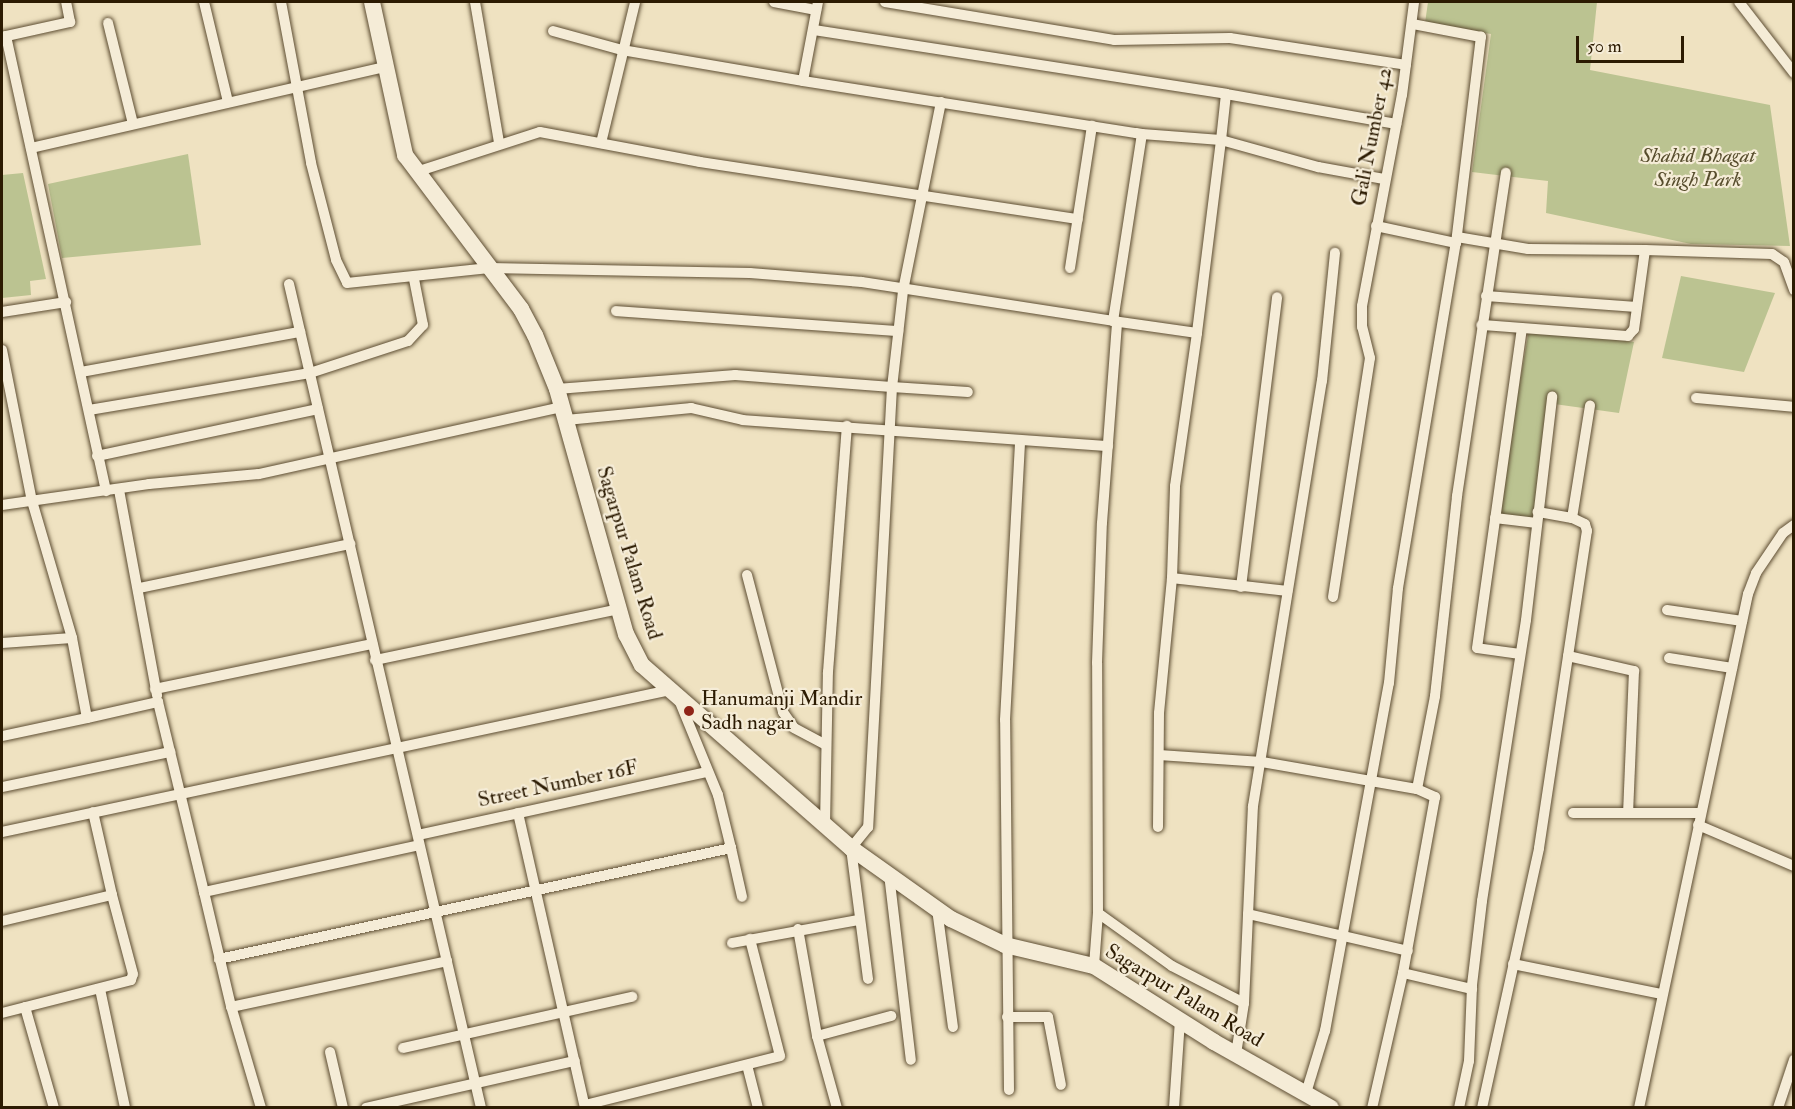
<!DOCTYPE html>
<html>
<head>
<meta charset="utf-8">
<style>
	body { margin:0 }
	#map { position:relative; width:1795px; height:1109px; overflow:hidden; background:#efe2c1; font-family:"IM FELL Double Pica",serif }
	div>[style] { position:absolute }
	.green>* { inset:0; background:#bbc391 }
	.roads { filter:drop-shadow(0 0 2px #5d4d32) drop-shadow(0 0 2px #5d4d32) }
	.street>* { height:10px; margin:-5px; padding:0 5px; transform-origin:5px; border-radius:5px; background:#f5ecd7 }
	.secondary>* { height:16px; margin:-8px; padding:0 8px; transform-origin:8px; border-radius:8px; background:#f5ecd7 }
	.dots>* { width:16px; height:16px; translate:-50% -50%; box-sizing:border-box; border:3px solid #f5ecd7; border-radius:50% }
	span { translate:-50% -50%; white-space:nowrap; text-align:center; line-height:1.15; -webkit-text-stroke:4.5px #f5ecd7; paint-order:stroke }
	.street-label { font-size:21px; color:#2c1b02 }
	.park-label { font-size:21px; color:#574d2d; font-style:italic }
	.poi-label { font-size:21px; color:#2c1b02 }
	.left { translate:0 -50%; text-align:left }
	.frame { position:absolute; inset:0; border:3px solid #2c1b02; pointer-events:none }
	.scale { position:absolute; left:1576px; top:36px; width:108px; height:27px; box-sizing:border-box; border:3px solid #2c1b02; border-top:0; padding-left:8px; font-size:18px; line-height:21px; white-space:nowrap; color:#2c1b02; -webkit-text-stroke:4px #f5ecd7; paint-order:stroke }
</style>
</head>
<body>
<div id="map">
	<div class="green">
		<div style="clip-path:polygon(1428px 2px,1597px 2px,1590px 70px,1770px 105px,1790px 246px,1691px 244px,1546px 213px,1548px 181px,1472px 172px,1491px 34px,1425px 23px)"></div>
		<div style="clip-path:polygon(188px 154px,201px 245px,62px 258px,48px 184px)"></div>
		<div style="clip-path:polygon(23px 173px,46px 279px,30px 281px,31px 295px,2px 298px,2px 175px)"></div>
		<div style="clip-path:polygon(1681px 276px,1775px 293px,1744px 372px,1662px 358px)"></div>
		<div style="clip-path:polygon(1529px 330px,1634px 342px,1619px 413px,1547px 403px,1535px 519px,1496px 516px)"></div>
	</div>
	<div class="roads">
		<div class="street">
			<div style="left:204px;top:2px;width:103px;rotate:76.5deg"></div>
			<div style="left:281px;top:2px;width:164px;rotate:79.4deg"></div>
			<div style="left:311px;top:163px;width:100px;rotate:75.5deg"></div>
			<div style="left:336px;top:260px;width:25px;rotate:64deg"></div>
			<div style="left:347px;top:283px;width:143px;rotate:-6deg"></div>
			<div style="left:489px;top:268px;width:261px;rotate:1.1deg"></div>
			<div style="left:750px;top:273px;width:112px;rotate:4.6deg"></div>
			<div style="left:862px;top:282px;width:254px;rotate:8.8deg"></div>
			<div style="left:475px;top:2px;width:142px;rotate:80.3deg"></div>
			<div style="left:774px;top:2px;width:43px;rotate:10.8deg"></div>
			<div style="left:818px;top:2px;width:80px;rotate:100.8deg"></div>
			<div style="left:803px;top:81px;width:337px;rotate:8.9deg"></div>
			<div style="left:1136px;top:133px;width:6px;rotate:9deg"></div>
			<div style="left:1142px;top:134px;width:79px;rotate:4.3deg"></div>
			<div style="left:1221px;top:140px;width:194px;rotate:97.1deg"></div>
			<div style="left:1197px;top:333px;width:85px;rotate:-171.9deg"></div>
			<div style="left:1113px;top:321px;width:189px;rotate:-81.2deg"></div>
			<div style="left:885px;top:2px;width:232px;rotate:9.4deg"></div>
			<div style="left:1114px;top:40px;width:116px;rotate:-1deg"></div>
			<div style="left:1230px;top:38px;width:178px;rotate:8.7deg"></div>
			<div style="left:1739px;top:2px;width:90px;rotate:52.2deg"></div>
			<div style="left:108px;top:23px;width:104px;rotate:76.1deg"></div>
			<div style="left:814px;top:30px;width:417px;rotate:8.8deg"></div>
			<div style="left:1226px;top:94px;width:46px;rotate:96.2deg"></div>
			<div style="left:1221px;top:140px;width:101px;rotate:15.6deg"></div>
			<div style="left:1318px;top:167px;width:67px;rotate:10.3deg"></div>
			<div style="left:553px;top:31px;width:72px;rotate:15.4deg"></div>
			<div style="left:622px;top:50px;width:184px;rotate:9.7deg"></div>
			<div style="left:6px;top:36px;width:466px;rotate:77.6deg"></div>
			<div style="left:2px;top:37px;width:70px;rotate:-12.4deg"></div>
			<div style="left:70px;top:22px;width:20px;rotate:-101deg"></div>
			<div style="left:1226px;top:94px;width:173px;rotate:10deg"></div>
			<div style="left:941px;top:102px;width:193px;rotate:101.4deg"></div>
			<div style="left:903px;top:291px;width:97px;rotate:96.5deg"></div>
			<div style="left:892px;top:387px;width:76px;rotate:3.8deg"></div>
			<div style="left:601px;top:143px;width:145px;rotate:-76.4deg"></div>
			<div style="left:31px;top:148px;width:364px;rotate:-12.9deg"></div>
			<div style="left:416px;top:172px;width:130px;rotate:-17.9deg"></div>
			<div style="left:540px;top:132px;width:163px;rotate:10.6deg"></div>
			<div style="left:700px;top:162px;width:382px;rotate:8.6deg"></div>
			<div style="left:1376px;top:226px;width:82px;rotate:12deg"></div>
			<div style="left:1457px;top:237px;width:72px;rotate:9.6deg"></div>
			<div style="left:1528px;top:249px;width:117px;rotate:0.5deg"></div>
			<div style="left:1645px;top:250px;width:80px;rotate:97.9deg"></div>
			<div style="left:1634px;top:329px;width:9px;rotate:131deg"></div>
			<div style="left:1628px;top:336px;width:147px;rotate:-175.7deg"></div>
			<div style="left:1645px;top:250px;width:127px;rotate:1.8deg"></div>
			<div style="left:1772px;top:254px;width:14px;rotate:34deg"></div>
			<div style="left:1784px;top:262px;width:30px;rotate:70deg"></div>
			<div style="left:1070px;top:268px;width:144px;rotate:-81.2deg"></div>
			<div style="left:289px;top:284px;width:846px;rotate:76.88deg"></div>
			<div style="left:1486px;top:296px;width:151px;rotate:4.2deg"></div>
			<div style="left:616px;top:311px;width:283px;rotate:4.1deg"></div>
			<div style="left:2px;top:312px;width:65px;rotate:-8.9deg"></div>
			<div style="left:2px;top:350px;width:154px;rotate:78.8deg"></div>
			<div style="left:32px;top:501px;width:143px;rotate:73.7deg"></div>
			<div style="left:72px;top:638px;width:81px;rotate:79.4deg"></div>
			<div style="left:87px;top:718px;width:87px;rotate:168deg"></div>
			<div style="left:81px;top:372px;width:223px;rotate:-10.4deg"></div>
			<div style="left:557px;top:389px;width:179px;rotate:-4.5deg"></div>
			<div style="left:735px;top:375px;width:157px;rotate:4.4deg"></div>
			<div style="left:892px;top:387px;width:441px;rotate:93.1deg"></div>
			<div style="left:868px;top:827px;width:27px;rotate:129deg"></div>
			<div style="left:851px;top:848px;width:132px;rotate:82.6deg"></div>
			<div style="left:1696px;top:398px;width:98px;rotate:5.2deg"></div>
			<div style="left:89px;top:410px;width:224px;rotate:-9.5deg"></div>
			<div style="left:310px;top:373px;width:103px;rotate:-18.1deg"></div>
			<div style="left:408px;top:341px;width:22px;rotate:-47deg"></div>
			<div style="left:423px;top:325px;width:47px;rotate:-101.1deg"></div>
			<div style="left:566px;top:420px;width:126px;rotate:-5.5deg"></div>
			<div style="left:691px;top:408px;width:53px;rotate:13deg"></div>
			<div style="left:743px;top:420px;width:366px;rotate:4.1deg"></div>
			<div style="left:97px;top:456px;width:226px;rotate:-12deg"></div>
			<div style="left:119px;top:490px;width:209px;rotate:79.5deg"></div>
			<div style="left:2px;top:505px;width:148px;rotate:-8.1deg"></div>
			<div style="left:149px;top:484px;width:110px;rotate:-5.2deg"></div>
			<div style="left:259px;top:474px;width:309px;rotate:-12.5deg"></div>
			<div style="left:1495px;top:518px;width:42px;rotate:6.8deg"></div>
			<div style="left:1572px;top:518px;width:114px;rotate:-80.9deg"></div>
			<div style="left:747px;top:575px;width:142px;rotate:75.3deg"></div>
			<div style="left:783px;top:712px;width:19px;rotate:55deg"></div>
			<div style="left:794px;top:728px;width:36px;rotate:28deg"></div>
			<div style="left:1172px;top:578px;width:92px;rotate:-88.1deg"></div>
			<div style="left:1175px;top:486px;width:155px;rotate:-81.8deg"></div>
			<div style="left:1241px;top:587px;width:292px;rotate:-82.9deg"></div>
			<div style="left:139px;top:588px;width:216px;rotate:-11.8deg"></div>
			<div style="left:1333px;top:597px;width:242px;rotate:-81.2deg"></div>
			<div style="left:1370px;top:358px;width:32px;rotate:-104deg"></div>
			<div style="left:1362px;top:327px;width:21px;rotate:-90deg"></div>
			<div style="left:1362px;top:306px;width:215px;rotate:-79.3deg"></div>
			<div style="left:1402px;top:95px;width:94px;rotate:-82.6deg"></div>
			<div style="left:1667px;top:610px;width:76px;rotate:8.3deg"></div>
			<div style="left:2px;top:643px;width:70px;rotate:-4.1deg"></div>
			<div style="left:1520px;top:654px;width:43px;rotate:-172.1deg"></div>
			<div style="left:1477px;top:648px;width:323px;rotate:-82deg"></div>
			<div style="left:1568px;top:656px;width:68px;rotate:12.8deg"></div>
			<div style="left:1634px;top:671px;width:142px;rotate:92.4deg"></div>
			<div style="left:1669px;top:658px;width:64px;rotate:9deg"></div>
			<div style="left:375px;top:660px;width:250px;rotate:-11.8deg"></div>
			<div style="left:155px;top:689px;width:222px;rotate:-11.7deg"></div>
			<div style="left:87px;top:718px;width:73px;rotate:-12.7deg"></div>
			<div style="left:158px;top:702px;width:195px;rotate:76.4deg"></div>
			<div style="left:204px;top:892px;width:220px;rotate:-12.3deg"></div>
			<div style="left:1159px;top:755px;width:103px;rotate:3.9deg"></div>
			<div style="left:1262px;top:762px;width:157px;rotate:9.9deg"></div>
			<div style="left:1417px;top:789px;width:20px;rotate:24deg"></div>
			<div style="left:1435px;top:797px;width:179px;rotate:100.3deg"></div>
			<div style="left:1403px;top:973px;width:139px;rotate:102.9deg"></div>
			<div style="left:2px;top:787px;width:172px;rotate:-11.8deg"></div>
			<div style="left:1417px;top:789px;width:95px;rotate:-79deg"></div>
			<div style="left:1435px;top:696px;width:201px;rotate:-83.7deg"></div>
			<div style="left:1457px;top:496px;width:327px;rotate:-81.4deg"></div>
			<div style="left:518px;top:813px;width:303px;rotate:77.2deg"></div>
			<div style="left:1573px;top:813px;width:127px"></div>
			<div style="left:825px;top:825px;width:153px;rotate:-88.9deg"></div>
			<div style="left:828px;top:672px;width:247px;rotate:-85.6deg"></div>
			<div style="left:1698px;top:825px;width:104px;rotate:23.1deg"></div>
			<div style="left:1158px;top:827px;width:114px;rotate:-89.5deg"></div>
			<div style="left:1159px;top:713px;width:136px;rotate:-84.5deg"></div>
			<div style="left:1172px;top:578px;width:116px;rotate:6.4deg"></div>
			<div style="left:2px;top:832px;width:683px;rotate:-12deg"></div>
			<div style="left:418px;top:835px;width:296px;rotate:-12.3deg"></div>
			<div style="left:731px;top:848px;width:50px;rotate:77.3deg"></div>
			<div style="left:889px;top:874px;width:187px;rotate:83.3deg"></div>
			<div style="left:204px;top:892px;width:117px;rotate:76.7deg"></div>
			<div style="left:231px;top:1006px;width:106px;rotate:73.6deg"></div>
			<div style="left:937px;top:909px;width:119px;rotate:82.3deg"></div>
			<div style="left:1098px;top:913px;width:91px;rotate:35.6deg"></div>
			<div style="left:1172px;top:966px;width:81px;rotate:27.2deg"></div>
			<div style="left:1248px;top:914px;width:164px;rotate:13deg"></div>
			<div style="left:2px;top:921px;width:113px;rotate:-13.3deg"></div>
			<div style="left:112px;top:895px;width:85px;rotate:-102.9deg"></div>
			<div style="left:798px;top:929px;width:109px;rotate:79.9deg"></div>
			<div style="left:817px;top:1036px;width:75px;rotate:74.5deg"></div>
			<div style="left:732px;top:943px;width:129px;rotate:-10.3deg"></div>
			<div style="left:219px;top:959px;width:524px;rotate:-12.23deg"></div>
			<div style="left:731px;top:848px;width:55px;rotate:-103.8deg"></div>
			<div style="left:718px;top:795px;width:103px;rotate:-112.3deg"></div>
			<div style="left:1513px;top:964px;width:152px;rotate:11.4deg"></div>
			<div style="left:1094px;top:966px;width:53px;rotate:-85.7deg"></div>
			<div style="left:1098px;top:913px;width:250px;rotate:-90.2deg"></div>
			<div style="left:1097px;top:663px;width:140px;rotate:-88deg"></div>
			<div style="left:1102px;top:523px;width:202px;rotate:-85.7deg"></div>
			<div style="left:1403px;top:973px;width:71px;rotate:13.1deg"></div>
			<div style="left:100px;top:989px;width:122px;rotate:78.1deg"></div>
			<div style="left:25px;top:1007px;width:105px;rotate:74deg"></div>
			<div style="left:231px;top:1007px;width:221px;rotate:-12deg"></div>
			<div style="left:2px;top:1013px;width:133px;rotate:-14.3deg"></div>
			<div style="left:131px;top:980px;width:6px;rotate:-72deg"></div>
			<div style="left:133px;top:974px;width:82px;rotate:-104.9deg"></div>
			<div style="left:1007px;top:1017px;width:41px"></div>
			<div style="left:1048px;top:1017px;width:69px;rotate:79.2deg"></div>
			<div style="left:817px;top:1036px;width:77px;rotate:-15.1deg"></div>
			<div style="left:403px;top:1048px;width:235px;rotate:-12.6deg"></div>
			<div style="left:330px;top:1052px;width:57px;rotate:76.9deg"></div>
			<div style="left:1236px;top:1054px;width:52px;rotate:-81.1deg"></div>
			<div style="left:1244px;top:1003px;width:197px;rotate:-87.4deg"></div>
			<div style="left:1253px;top:806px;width:431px;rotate:-80.8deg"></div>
			<div style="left:1322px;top:381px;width:129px;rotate:-84.2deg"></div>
			<div style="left:747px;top:1065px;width:44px;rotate:75.7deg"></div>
			<div style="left:1009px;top:1090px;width:370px;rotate:-90.6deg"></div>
			<div style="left:1005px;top:720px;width:278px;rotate:-86.9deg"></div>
			<div style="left:1306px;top:1093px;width:65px;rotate:-73deg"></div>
			<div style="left:1325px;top:1031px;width:354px;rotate:-79.6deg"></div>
			<div style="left:1389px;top:683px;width:95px;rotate:-84.6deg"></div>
			<div style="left:1398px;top:588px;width:350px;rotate:-80.5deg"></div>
			<div style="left:1456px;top:243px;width:208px;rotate:-83.1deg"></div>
			<div style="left:1481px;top:37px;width:69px;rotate:-169.2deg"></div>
			<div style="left:585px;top:1105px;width:201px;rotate:-14.1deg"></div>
			<div style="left:780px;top:1056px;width:121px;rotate:-104.4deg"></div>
			<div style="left:366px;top:1108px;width:214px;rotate:-12.7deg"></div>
			<div style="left:1174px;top:1108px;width:88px;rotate:-86.1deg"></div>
			<div style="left:1459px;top:1108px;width:48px;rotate:-78deg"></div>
			<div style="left:1469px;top:1061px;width:76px;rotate:-87.7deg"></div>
			<div style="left:1472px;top:985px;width:85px;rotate:-83.2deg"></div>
			<div style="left:1482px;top:901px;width:284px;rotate:-81.1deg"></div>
			<div style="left:1526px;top:620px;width:225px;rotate:-83.3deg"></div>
			<div style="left:1482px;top:1108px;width:266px;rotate:-77.6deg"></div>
			<div style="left:1539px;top:848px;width:321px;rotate:-81.4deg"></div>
			<div style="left:1587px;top:531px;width:7px;rotate:-106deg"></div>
			<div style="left:1585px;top:524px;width:14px;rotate:-155deg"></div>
			<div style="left:1572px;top:518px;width:35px;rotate:-170deg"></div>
			<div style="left:1639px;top:1108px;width:525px;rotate:-78.03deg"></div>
			<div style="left:1748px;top:594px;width:22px;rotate:-69deg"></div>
			<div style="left:1756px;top:573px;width:48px;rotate:-56deg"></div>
			<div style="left:1783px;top:533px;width:14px;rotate:-36deg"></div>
			<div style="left:1778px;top:1108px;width:51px;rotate:-71.6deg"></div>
		</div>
		<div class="secondary">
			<div style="left:372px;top:2px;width:157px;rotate:77.8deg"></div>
			<div style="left:405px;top:155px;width:193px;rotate:53deg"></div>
			<div style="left:521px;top:309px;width:30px;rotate:62deg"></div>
			<div style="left:535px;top:335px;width:58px;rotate:67.8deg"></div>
			<div style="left:557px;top:389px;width:255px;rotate:74.3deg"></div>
			<div style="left:626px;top:634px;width:35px;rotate:63deg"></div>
			<div style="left:642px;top:665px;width:278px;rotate:41.2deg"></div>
			<div style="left:851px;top:848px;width:123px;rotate:35.4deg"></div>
			<div style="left:951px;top:919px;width:60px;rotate:25.7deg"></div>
			<div style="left:1005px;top:945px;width:91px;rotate:13.3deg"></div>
			<div style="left:1094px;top:966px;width:142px;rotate:32.3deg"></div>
			<div style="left:1214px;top:1042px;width:134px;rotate:29.4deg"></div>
		</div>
	</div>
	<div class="dots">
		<div style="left:689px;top:711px;background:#8f2418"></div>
	</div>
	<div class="street-label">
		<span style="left:1372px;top:137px;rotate:-79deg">Gali Number 42</span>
		<span style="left:629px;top:553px;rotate:73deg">Sagarpur Palam Road</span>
		<span style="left:558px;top:784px;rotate:-12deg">Street Number 16F</span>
		<span style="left:1184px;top:996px;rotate:31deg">Sagarpur Palam Road</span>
	</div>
	<div class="park-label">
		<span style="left:1698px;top:168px">Shahid Bhagat<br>Singh Park</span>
	</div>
	<div class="poi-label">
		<span class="left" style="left:701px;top:711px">Hanumanji Mandir<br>Sadh nagar</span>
	</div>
	<div class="frame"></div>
	<div class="scale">50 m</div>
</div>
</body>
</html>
